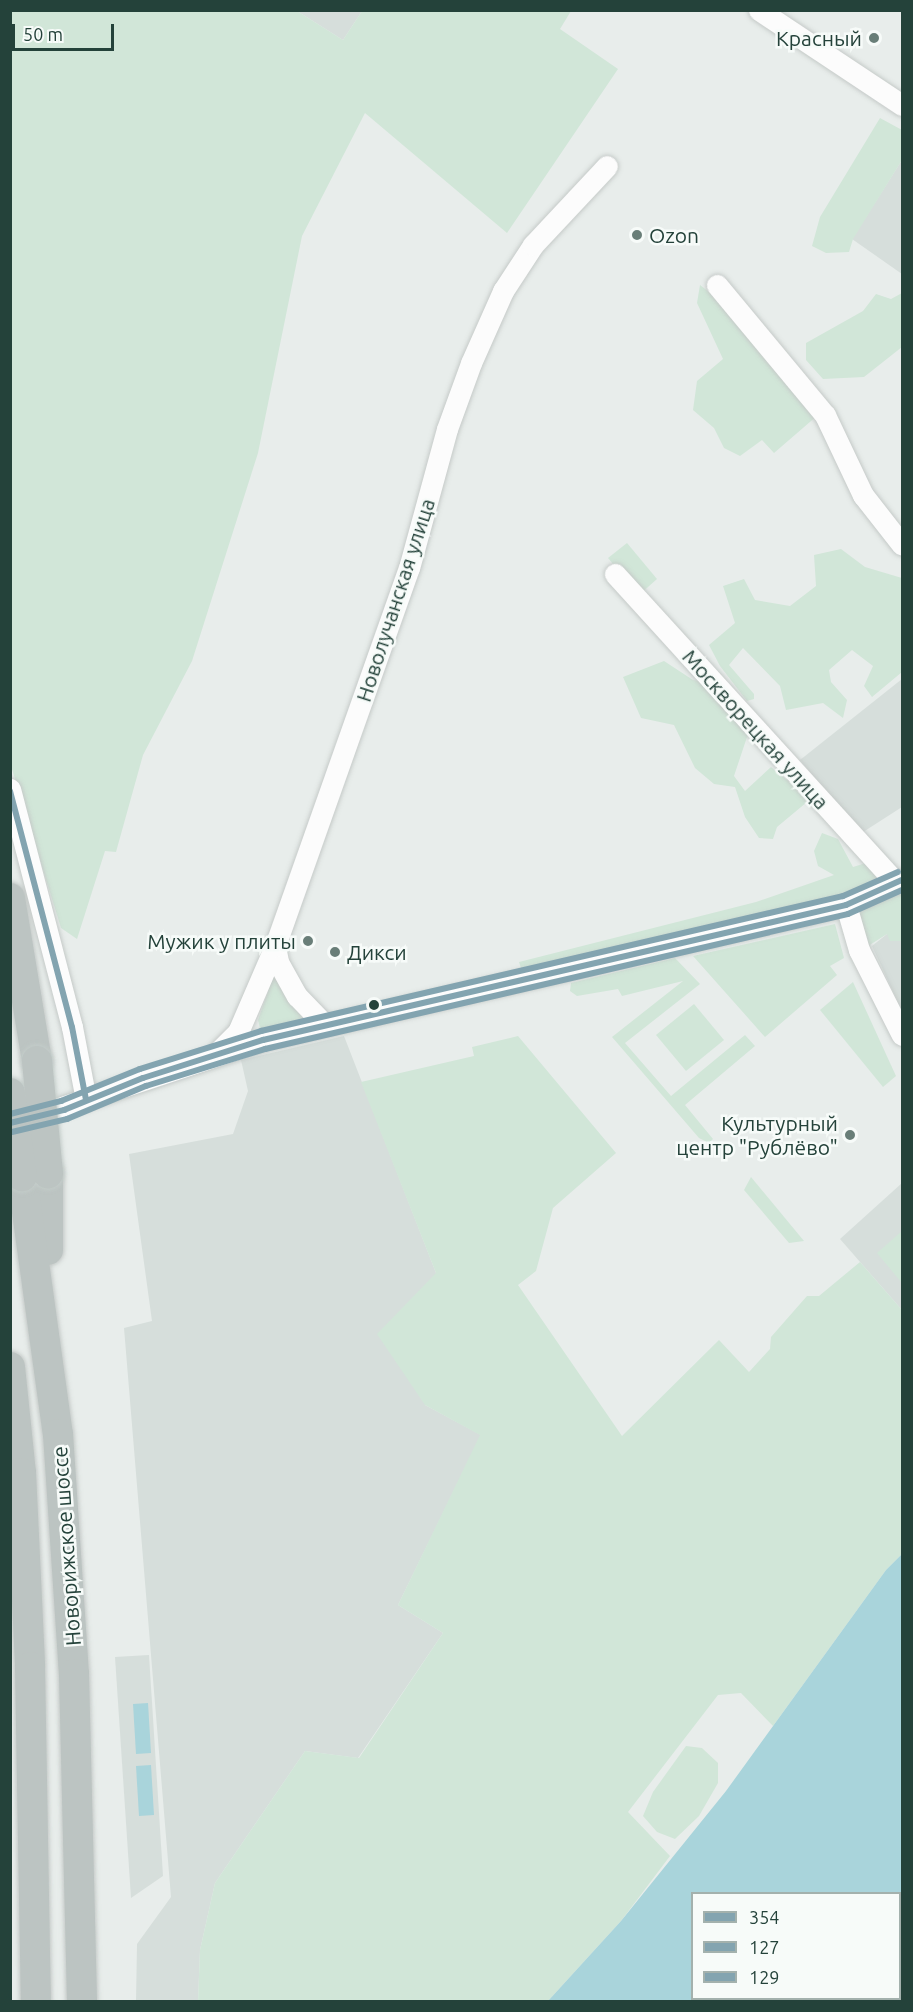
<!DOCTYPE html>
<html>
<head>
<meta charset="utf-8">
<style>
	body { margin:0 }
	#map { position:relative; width:913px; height:2012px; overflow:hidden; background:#e8edeb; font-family:Ubuntu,sans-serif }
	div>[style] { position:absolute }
	.built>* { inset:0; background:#d6dedb }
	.green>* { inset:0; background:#d1e6d8 }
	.water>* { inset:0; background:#a9d4db }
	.roads { filter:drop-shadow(0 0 2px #c5cac8) drop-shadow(0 0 2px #c5cac8) }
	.minor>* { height:21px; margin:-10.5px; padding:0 10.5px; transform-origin:10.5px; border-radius:10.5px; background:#fcfcfc }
	.highway>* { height:30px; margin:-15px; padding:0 15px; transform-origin:15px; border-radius:15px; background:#bcc4c2 }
	.bridges { filter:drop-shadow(0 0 2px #c3ccc9) drop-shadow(0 0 2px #c3ccc9) }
	.highway-bridge>* { height:30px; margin:-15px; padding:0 15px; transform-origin:15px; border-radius:15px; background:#bcc4c2 }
	.bus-1>* { height:6px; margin:-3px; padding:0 3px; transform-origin:3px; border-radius:3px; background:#83a4b0 }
	.bus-2>* { height:6px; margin:-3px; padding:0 3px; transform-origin:3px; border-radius:3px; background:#83a4b0 }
	.bus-3>* { height:6px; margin:-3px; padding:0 3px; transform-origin:3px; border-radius:3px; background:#83a4b0 }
	.dots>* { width:16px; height:16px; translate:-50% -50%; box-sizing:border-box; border:3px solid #f7fbf9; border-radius:50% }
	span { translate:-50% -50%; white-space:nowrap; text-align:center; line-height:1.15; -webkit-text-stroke:5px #f7fbf9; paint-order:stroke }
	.poi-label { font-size:21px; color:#24423a }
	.right { translate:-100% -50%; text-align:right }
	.left { translate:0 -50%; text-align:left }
	.street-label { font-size:21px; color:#24423a }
	.frame { position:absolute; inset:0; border:12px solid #24423a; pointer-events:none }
	.legend { position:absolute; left:691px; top:1892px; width:210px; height:108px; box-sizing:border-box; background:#f7fbf9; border:2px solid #a3b1ad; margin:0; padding:8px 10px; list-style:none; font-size:18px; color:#24423a }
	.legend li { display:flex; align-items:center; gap:12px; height:30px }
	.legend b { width:30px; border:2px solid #a3b1ad }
	.scale { position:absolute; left:12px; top:24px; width:102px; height:27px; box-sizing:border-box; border:3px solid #24423a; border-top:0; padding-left:8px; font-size:18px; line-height:21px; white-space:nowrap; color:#24423a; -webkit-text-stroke:4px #f7fbf9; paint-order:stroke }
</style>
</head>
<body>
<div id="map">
	<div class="built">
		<div style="clip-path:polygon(297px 11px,362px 11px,343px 40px)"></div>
		<div style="clip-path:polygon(902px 160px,902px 274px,852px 239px)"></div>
		<div style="clip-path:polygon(902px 679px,902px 807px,860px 834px,800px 760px)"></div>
		<div style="clip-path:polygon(902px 922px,902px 1011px,872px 946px)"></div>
		<div style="clip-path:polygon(344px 1036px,436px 1273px,425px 1405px,481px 1435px,398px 1605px,443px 1633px,358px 1758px,305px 1751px,215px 1883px,200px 1950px,198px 2001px,136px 2001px,137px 1944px,171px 1897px,124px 1328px,152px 1321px,129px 1154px,233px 1134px,248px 1091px,241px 1060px)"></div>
		<div style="clip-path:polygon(902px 1183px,902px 1310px,840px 1239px)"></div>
		<div style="clip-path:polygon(149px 1655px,163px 1876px,131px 1898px,115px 1657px)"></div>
	</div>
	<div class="green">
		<div style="clip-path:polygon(10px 11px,297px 11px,343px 40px,362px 11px,571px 11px,560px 29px,618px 69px,507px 233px,365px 113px,302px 236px,258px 453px,192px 661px,143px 755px,116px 852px,105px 851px,77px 939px,61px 928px,11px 766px)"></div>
		<div style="clip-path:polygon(880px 118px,902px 130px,902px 160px,853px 239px,849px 252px,826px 253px,812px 246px,820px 217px)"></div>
		<div style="clip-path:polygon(700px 285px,728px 307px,818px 415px,774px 453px,762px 440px,740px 456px,724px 448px,714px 428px,693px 410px,697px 381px,723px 359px,697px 303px)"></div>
		<div style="clip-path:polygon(902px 293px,902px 347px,864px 377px,823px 379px,806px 360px,806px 343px,863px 311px,876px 294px,891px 299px)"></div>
		<div style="clip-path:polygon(627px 543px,657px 579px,639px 595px,608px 558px)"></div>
		<div style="clip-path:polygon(841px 549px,865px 567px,902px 578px,902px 672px,872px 697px,864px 686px,873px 666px,852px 650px,829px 670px,831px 682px,847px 700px,843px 718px,823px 703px,786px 710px,780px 686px,743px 648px,729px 665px,754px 694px,754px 699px,747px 701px,720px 666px,709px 645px,735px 623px,723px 586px,744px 579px,755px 600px,790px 606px,816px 586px,814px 555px)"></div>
		<div style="clip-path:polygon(664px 661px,693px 680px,706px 682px,748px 734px,734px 776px,745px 791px,771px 767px,804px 794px,807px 802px,777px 827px,773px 839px,759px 838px,745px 817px,735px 787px,714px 784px,695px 768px,674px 725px,641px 718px,623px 677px)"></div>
		<div style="clip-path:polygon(822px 833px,838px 839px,853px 867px,866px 863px,876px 874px,877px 885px,856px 896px,523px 974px,519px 962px,756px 902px,834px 875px,818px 866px,814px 851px)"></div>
		<div style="clip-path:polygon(902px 889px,902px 941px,890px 941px,887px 934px,865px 948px,851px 908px)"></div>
		<div style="clip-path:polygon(835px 924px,844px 958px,830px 966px,837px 975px,765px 1037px,693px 956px)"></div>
		<div style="clip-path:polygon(675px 958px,700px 984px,625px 1043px,671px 1096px,745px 1035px,755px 1046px,685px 1105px,713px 1139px,709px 1143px,699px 1138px,612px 1037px,683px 981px,622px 996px,618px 989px,577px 996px,570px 991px,571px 983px)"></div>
		<div style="clip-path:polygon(274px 974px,302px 1018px,266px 1030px,260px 1028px,258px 1020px)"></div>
		<div style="clip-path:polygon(853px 982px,896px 1076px,883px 1087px,820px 1010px)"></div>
		<div style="clip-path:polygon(694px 1004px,724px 1040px,686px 1071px,656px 1035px)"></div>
		<div style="clip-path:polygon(518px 1036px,616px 1153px,553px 1208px,536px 1271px,518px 1285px,622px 1436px,719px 1340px,749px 1372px,770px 1349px,771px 1337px,807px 1296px,819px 1296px,860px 1262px,902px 1310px,902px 1554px,886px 1570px,773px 1726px,741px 1693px,718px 1695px,628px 1812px,670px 1856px,621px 1921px,548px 2001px,198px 2002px,200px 1950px,215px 1883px,305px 1751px,359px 1758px,443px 1633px,398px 1605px,480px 1435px,425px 1405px,377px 1334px,436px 1273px,361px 1082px,474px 1056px,472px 1047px)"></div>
		<div style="clip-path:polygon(751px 1177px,804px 1241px,789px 1243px,744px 1190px)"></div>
		<div style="clip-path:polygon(902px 1231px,902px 1283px,877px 1253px)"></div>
		<div style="clip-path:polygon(686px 1746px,702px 1748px,718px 1763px,718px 1783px,699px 1816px,675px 1839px,657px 1832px,643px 1816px,653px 1792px)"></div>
	</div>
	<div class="water">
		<div style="clip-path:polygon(evenodd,902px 1554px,902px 2001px,548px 2001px,621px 1921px,726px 1791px,886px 1570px,902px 1554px,692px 1894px,900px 1894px,900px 1998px,692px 1998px,692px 1894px)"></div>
		<div style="clip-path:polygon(148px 1703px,151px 1753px,136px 1754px,133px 1704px)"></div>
		<div style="clip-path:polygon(151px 1765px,154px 1815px,139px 1816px,136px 1766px)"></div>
	</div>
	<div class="roads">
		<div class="minor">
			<div style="left:759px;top:10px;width:172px;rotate:33.6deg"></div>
			<div style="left:717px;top:285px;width:169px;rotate:50.3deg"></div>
			<div style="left:825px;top:415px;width:89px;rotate:64.6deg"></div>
			<div style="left:863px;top:495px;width:63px;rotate:52deg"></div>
			<div style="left:615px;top:574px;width:418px;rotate:47.7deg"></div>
			<div style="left:10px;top:789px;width:246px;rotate:75.4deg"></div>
			<div style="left:72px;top:1027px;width:74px;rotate:79.1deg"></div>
			<div style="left:846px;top:905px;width:47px;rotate:73.9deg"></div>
			<div style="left:859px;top:950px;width:95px;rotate:63.2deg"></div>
			<div style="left:275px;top:946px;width:16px;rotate:79deg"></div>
			<div style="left:278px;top:962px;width:39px;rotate:61deg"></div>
			<div style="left:297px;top:996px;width:40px;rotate:46deg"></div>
			<div style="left:217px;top:1053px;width:30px;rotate:-45deg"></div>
			<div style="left:238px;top:1032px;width:94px;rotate:-66.7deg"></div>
			<div style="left:275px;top:946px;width:401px;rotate:-70.5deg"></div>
			<div style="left:409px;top:568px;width:144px;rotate:-74.7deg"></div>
			<div style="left:447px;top:429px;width:70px;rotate:-70deg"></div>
			<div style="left:471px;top:363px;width:79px;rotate:-66deg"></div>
			<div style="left:503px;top:291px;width:55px;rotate:-56.9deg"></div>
			<div style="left:533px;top:245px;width:108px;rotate:-46.9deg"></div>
			<div style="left:29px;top:1118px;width:247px;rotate:-18.4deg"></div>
			<div style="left:263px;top:1040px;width:598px;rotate:-13.04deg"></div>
			<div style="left:846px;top:905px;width:61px;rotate:-24.1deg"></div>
		</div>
		<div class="highway">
			<div style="left:10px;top:898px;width:165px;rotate:80.6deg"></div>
			<div style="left:48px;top:1173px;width:77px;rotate:90deg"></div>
			<div style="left:22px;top:1176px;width:260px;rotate:82.1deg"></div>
			<div style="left:58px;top:1434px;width:241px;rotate:86.2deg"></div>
			<div style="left:74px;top:1674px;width:328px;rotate:88.6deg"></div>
			<div style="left:10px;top:1367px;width:107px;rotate:84.1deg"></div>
			<div style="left:21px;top:1473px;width:194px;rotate:87.3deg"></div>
			<div style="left:30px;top:1667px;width:335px;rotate:89deg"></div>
		</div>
	</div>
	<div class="bridges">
		<div class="highway-bridge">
			<div style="left:37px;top:1061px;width:113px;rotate:84.4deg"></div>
			<div style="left:10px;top:1093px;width:84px;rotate:81.8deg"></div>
		</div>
	</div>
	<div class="bus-1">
		<div style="left:10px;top:791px;width:244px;rotate:75.3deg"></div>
		<div style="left:72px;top:1027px;width:74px;rotate:79.1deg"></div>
		<div style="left:10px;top:1123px;width:56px;rotate:-13.5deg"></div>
		<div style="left:64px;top:1110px;width:85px;rotate:-22.1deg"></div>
		<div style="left:143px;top:1078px;width:126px;rotate:-17.6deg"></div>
		<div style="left:263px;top:1040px;width:598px;rotate:-13.04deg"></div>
		<div style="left:846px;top:905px;width:61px;rotate:-24.1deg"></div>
	</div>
	<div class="bus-2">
		<div style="left:12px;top:1132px;width:57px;rotate:-13.3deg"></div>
		<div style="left:67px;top:1119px;width:86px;rotate:-22.7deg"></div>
		<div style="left:146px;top:1086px;width:125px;rotate:-17.3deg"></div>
		<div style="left:265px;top:1049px;width:598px;rotate:-13.04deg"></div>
		<div style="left:848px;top:914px;width:59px;rotate:-24deg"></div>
	</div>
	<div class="bus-3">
		<div style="left:10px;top:1114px;width:53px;rotate:-14.3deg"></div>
		<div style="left:61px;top:1101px;width:85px;rotate:-22.1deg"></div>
		<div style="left:140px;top:1069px;width:127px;rotate:-17.4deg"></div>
		<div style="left:261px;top:1031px;width:597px;rotate:-13.06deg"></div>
		<div style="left:843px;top:896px;width:60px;rotate:-23.6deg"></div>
	</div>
	<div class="dots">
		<div style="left:874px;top:38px;background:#697e78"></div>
		<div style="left:637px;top:235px;background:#697e78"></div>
		<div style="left:308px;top:941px;background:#697e78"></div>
		<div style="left:335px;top:952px;background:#697e78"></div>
		<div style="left:374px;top:1005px;background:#24423a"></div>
		<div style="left:850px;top:1135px;background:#697e78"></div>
	</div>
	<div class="poi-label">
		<span class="right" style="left:862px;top:38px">Красный</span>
		<span class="left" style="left:649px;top:235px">Ozon</span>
		<span class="right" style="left:296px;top:941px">Мужик у плиты</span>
		<span class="left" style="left:347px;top:952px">Дикси</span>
		<span class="right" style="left:838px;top:1135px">Культурный<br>центр "Рублёво"</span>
	</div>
	<div class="street-label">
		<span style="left:395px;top:600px;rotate:-72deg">Новолучанская улица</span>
		<span style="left:756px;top:729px;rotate:48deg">Москворецкая улица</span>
		<span style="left:66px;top:1546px;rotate:-94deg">Новорижское шоссе</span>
	</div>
	<div class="frame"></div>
	<ul class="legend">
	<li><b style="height:8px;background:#83a4b0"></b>354</li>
	<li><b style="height:8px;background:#83a4b0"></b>127</li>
	<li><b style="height:8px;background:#83a4b0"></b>129</li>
	</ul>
	<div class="scale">50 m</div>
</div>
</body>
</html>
